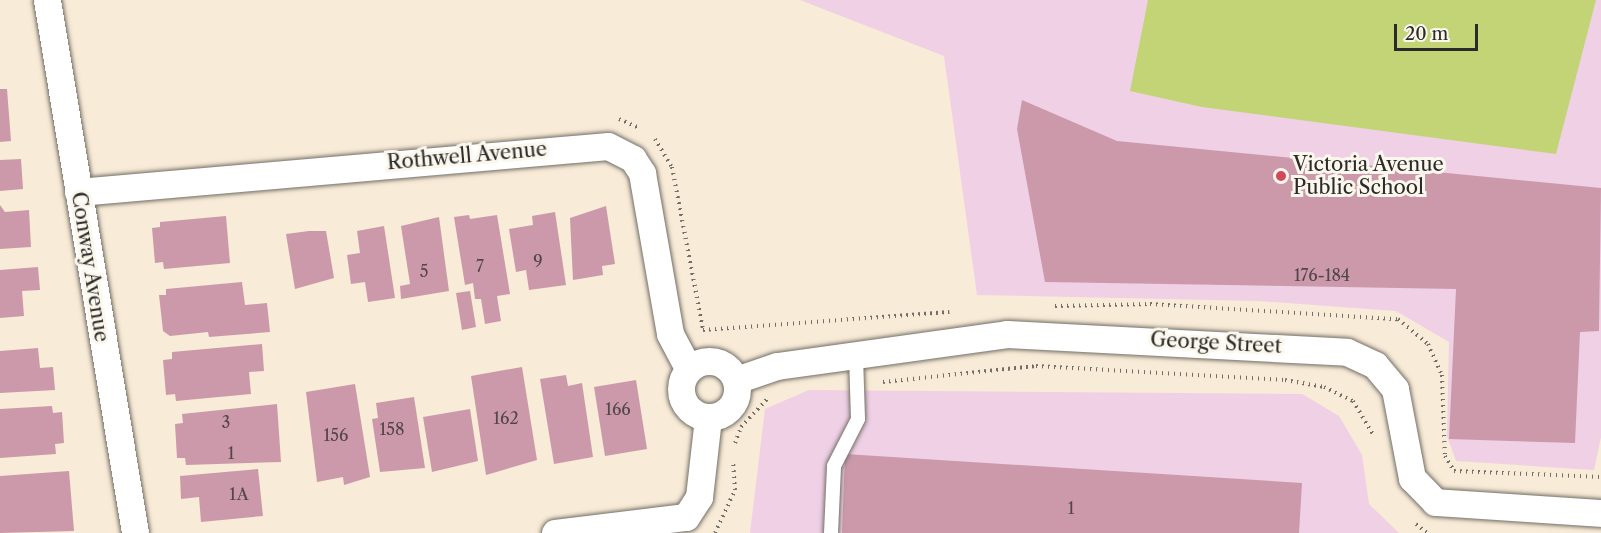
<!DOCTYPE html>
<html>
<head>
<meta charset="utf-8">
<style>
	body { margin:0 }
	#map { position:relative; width:1601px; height:533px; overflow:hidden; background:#f8ebd7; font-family:"Libre Caslon Text",serif }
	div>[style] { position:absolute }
	.built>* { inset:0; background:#efd0e5 }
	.green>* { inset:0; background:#c3d477 }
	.building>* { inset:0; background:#cc99ab }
	.path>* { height:4px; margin-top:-2px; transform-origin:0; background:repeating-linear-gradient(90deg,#736e67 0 1.5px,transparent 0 6px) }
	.roads { filter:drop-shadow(0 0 2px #736e67) drop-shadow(0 0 2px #736e67) }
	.service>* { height:14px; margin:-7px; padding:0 7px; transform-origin:7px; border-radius:7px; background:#fff }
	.minor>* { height:27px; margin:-13.5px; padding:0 13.5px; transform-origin:13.5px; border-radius:13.5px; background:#fff }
	.minor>.ring { margin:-13.5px; padding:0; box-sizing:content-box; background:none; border:27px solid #fff; border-radius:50% }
	.dots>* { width:16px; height:16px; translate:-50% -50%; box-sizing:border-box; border:3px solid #fbf7ec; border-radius:50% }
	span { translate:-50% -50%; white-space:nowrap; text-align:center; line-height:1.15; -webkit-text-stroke:6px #fbf7ec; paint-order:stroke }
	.number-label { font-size:16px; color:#53464b }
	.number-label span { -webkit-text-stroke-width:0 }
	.street-label { font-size:20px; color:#2b2b2b }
	.poi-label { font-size:20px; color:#2b2b2b }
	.left { translate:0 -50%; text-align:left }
	.scale { position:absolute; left:1394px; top:24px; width:84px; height:27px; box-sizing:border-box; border:3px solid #2b2b2b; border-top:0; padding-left:8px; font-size:18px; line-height:21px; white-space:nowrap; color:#2b2b2b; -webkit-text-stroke:4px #fbf7ec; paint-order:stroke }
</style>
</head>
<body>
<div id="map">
	<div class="built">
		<div style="clip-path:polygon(800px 0,1601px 0,1601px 437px,1594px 470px,1456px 461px,1447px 436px,1449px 342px,1396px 311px,1259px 301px,977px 295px,944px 56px)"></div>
		<div style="clip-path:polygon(809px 390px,1302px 394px,1339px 416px,1362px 455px,1369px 504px,1399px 533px,750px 533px,765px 409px)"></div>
	</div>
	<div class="green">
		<div style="clip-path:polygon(1148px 0,1596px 0,1556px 154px,1202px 107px,1130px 91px)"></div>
	</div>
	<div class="building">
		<div style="clip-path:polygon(0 89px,7px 89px,11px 141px,0 142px)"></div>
		<div style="clip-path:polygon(1022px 100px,1117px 141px,1601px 188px,1599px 331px,1580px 332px,1575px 443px,1449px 439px,1456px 289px,1045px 282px,1017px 129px)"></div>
		<div style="clip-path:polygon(21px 159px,23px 189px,0 191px,0 160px)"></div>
		<div style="clip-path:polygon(0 205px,5px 212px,29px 210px,31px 247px,0 249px)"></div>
		<div style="clip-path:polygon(606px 206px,615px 264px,602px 266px,603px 275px,573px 280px,570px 218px)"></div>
		<div style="clip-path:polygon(555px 212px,566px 285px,529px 290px,526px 270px,516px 272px,509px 229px,533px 225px,532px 216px)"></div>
		<div style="clip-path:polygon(469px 215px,470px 219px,497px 215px,510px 294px,497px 296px,501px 321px,485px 324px,481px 299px,475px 299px,473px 283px,465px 285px,454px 217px)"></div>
		<div style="clip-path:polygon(226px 216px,230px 263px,164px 269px,163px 262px,155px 263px,152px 228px,160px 227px,160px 222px)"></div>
		<div style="clip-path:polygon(439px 217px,449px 291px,401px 299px,400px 286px,410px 284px,401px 226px)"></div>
		<div style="clip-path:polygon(384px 226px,395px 298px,368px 302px,365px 282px,351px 284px,347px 255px,360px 253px,357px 231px)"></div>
		<div style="clip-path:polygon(309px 231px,326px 231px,334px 278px,295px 289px,286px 234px)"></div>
		<div style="clip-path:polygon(38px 267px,40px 290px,22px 291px,24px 316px,0 318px,0 270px)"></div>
		<div style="clip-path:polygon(242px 282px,245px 305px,267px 303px,270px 332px,209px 337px,208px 332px,170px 336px,163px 331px,159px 295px,166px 295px,166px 289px)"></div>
		<div style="clip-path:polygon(470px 291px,476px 327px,462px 330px,456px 293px)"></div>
		<div style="clip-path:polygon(262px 344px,264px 371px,249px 372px,251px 394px,176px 401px,175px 394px,166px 395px,163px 360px,172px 359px,172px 352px)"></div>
		<div style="clip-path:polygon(38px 348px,40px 368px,53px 367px,55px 390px,0 393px,0 351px)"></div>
		<div style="clip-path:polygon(522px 367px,537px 460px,486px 475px,471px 376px)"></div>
		<div style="clip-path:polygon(566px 375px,568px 386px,582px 383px,593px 457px,554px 464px,540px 379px)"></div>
		<div style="clip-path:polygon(636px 380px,647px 449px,605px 456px,594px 387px)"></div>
		<div style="clip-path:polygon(355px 384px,370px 477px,344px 485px,343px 477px,317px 482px,306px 392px)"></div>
		<div style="clip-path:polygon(414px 397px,425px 468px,380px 472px,372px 419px,378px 418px,376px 403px)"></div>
		<div style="clip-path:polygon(277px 404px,281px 462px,186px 465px,185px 458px,177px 458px,175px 424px,183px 423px,182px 414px)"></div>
		<div style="clip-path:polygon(52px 406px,53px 413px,62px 412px,64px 443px,55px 444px,56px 454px,0 458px,0 409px)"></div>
		<div style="clip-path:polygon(470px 409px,478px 461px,432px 472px,423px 417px)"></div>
		<div style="clip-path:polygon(845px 454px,1302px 483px,1299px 533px,842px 533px)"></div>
		<div style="clip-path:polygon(258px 469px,263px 516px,201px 522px,199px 497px,181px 499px,180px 476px)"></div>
		<div style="clip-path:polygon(69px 471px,74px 531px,0 533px,0 476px)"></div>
	</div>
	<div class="path">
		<div style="left:619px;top:119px;width:22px;rotate:24deg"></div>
		<div style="left:655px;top:139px;width:33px;rotate:59deg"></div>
		<div style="left:672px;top:167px;width:166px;rotate:79.2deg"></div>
		<div style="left:703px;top:330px;width:247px;rotate:-4.2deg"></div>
		<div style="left:1055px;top:306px;width:95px;rotate:-1.2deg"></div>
		<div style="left:1150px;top:304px;width:248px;rotate:3.5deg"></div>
		<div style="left:1398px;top:319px;width:39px;rotate:40deg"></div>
		<div style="left:1428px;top:344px;width:34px;rotate:66deg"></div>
		<div style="left:1442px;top:375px;width:81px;rotate:87.9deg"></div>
		<div style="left:1445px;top:456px;width:17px;rotate:59deg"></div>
		<div style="left:1454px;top:471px;width:147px;rotate:2.3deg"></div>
		<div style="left:883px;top:382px;width:154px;rotate:-6deg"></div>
		<div style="left:1036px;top:366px;width:249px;rotate:3.2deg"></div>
		<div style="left:1285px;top:380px;width:40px;rotate:10deg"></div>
		<div style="left:1324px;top:387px;width:32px;rotate:26deg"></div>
		<div style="left:1353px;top:401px;width:39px;rotate:59deg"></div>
		<div style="left:735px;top:443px;width:17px;rotate:-69deg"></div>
		<div style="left:741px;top:427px;width:38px;rotate:-47deg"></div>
		<div style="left:1416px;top:524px;width:14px;rotate:39deg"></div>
		<div style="left:715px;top:533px;width:47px;rotate:-65.1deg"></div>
		<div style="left:735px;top:490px;width:28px;rotate:-94deg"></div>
	</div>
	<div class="roads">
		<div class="service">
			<div style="left:831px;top:533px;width:67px;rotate:-87.4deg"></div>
			<div style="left:834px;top:466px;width:53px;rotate:-62.9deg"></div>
			<div style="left:858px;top:419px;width:63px;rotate:-91.8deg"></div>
		</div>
		<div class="minor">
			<div style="left:47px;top:0;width:540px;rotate:80.62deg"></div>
			<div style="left:78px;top:192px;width:532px;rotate:-4.96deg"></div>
			<div style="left:608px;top:146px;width:28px;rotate:27deg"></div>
			<div style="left:633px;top:159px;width:17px;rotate:57deg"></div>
			<div style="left:642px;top:173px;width:163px;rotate:80.1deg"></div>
			<div style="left:670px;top:334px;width:40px;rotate:62deg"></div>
			<div class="ring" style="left:681px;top:361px;width:29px;height:29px"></div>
			<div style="left:736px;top:380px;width:43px;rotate:-18.9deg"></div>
			<div style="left:777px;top:366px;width:232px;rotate:-7.9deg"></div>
			<div style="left:1007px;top:334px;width:340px;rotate:3deg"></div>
			<div style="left:1347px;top:352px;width:31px;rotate:25deg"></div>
			<div style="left:1375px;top:365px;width:31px;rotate:50deg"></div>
			<div style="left:1395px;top:389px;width:91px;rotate:79.2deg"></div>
			<div style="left:1412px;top:478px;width:33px;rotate:46deg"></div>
			<div style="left:1435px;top:502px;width:166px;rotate:3.8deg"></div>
			<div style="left:555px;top:533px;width:132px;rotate:-7deg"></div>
			<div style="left:686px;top:517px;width:24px;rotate:-57deg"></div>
			<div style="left:699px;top:497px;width:80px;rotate:-83.5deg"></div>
		</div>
	</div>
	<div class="dots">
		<div style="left:1281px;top:176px;background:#d1495b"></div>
	</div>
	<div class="number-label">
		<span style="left:538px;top:261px">9</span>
		<span style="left:480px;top:266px">7</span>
		<span style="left:424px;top:271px">5</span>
		<span style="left:1322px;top:275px">176-184</span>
		<span style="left:618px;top:409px">166</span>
		<span style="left:506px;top:418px">162</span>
		<span style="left:226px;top:422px">3</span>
		<span style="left:392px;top:429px">158</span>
		<span style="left:336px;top:435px">156</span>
		<span style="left:231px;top:453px">1</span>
		<span style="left:239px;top:494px">1A</span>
		<span style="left:1071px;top:508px">1</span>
	</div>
	<div class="street-label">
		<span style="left:467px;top:156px;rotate:-5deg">Rothwell Avenue</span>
		<span style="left:90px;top:267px;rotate:81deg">Conway Avenue</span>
		<span style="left:1216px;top:343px;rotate:3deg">George Street</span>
	</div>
	<div class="poi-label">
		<span class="left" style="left:1293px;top:176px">Victoria Avenue<br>Public School</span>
	</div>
	<div class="scale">20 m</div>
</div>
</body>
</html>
